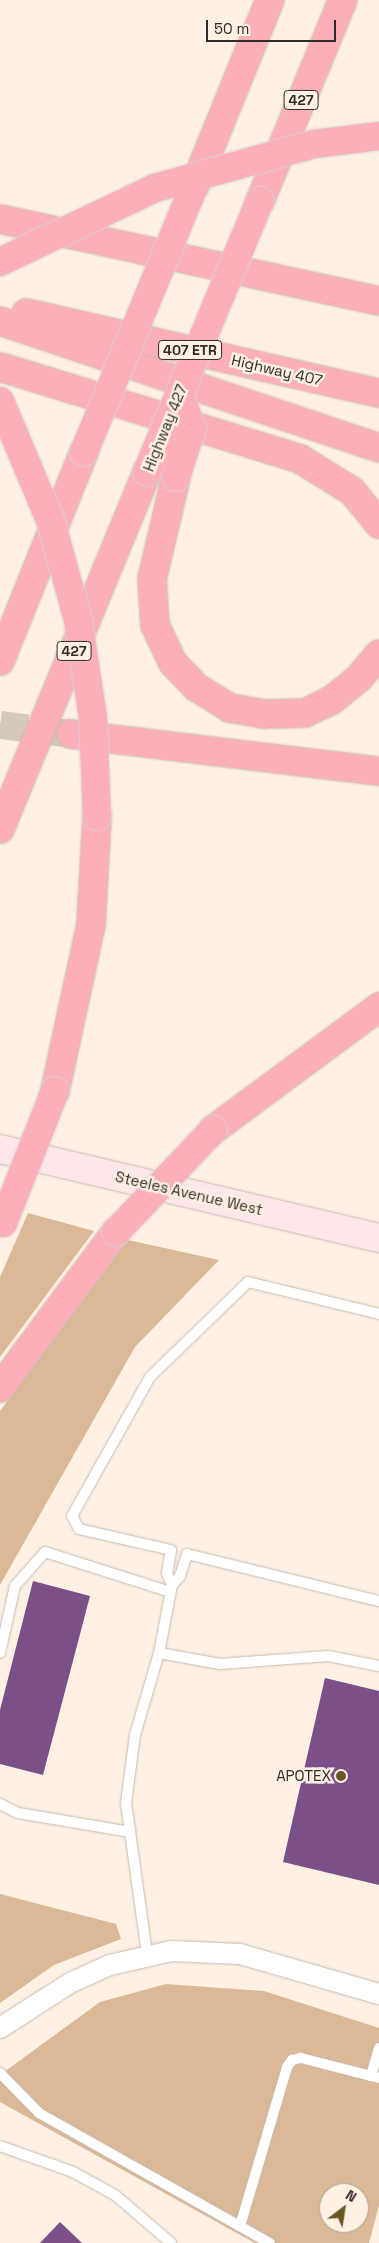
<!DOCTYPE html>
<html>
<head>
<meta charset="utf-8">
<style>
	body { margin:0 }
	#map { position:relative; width:379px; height:2243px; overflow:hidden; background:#fef0e3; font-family:"Space Grotesk",sans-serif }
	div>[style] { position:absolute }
	.green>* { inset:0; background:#dbb896 }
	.building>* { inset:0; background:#7b5089 }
	.highway-tunnel>* { height:28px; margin-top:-14px; transform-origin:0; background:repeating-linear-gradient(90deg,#d5c9bd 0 28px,transparent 0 42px) }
	.roads { filter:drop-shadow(0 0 1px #c8bbaf) drop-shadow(0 0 1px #c8bbaf) }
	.lane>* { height:10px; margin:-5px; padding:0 5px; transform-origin:5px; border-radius:5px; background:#fff }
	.street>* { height:20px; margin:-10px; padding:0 10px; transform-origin:10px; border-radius:10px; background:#fff }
	.secondary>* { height:28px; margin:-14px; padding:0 14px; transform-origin:14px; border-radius:14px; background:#fee7ea }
	.highway>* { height:28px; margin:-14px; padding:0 14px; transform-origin:14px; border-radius:14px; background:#fcaeb9 }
	.bridges { filter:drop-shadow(0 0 1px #d6d5d4) drop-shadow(0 0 1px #d6d5d4) }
	.highway-bridge>* { height:28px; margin:-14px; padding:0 14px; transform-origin:14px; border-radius:14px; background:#fcaeb9 }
	.dots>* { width:14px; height:14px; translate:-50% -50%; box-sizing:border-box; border:2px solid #fef0e3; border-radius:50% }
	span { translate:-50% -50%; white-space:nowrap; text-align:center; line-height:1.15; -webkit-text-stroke:5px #fef0e3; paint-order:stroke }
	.shield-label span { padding:1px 4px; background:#fef0e3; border:1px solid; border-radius:4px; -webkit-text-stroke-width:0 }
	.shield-label { font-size:14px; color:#312b27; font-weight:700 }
	.street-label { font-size:15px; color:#312b27 }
	.poi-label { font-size:15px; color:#312b27 }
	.right { translate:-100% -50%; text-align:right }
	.north { position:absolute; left:319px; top:2183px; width:50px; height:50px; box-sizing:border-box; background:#fef0e3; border:1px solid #aca198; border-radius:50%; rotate:31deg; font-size:14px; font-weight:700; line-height:20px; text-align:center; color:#312b27 }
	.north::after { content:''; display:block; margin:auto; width:18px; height:22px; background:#6c5525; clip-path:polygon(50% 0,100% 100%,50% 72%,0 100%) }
	.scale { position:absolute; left:206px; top:20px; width:130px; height:22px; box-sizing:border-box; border:2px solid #312b27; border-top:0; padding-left:6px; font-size:15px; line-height:18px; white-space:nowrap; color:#312b27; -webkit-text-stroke:4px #fef0e3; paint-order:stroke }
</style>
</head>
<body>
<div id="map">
	<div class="green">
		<div style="clip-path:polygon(28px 1213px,94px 1231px,0 1357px,0 1277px)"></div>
		<div style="clip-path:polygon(128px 1240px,219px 1260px,135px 1347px,0 1585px,0 1411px)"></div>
		<div style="clip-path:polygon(0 1894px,116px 1924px,121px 1939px,54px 1965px,0 2003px)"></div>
		<div style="clip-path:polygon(evenodd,166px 1984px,264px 1991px,379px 2028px,379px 2205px,369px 2243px,255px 2243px,0 2102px,0 2075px,100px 2002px,166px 1984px,329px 2193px,359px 2193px,359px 2223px,329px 2223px,329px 2193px)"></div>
	</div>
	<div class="building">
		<div style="clip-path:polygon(33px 1581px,90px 1596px,43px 1775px,0 1764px,0 1710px)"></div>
		<div style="clip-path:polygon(325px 1678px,379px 1691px,379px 1885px,283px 1862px)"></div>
		<div style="clip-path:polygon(60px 2222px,82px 2243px,40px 2243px)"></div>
	</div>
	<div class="highway-tunnel">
		<div style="left:0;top:725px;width:72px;rotate:7.2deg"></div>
	</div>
	<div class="roads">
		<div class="lane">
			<div style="left:172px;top:1585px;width:13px;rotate:-113deg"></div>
			<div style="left:167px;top:1573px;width:23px;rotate:-80deg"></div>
			<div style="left:171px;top:1550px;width:94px;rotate:-167.1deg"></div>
			<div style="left:79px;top:1529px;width:15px;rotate:-118deg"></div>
			<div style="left:72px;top:1516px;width:159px;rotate:-60.7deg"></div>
			<div style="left:150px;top:1377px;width:136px;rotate:-44.1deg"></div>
			<div style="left:248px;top:1282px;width:135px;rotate:13.7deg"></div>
			<div style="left:0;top:1653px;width:69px;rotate:-77.4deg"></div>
			<div style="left:15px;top:1586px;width:45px;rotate:-48.6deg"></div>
			<div style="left:45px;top:1552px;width:131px;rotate:17.7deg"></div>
			<div style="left:159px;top:1653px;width:69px;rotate:-79.2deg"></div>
			<div style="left:172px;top:1585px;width:12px;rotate:-48deg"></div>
			<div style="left:180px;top:1576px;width:23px;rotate:-72deg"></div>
			<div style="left:187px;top:1554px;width:198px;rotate:13.8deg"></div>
			<div style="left:0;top:1804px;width:20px;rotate:27deg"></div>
			<div style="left:18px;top:1813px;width:114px;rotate:9.6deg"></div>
			<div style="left:147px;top:1954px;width:152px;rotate:-97.9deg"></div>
			<div style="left:126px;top:1803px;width:69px;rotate:-82.5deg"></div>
			<div style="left:135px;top:1735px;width:85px;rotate:-73.7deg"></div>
			<div style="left:159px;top:1653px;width:62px;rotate:10.2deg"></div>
			<div style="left:220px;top:1664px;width:108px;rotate:-4.2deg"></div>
			<div style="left:328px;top:1656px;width:52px;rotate:11.1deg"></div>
			<div style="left:379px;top:2048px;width:29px;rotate:106deg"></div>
			<div style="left:371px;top:2076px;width:8px;rotate:14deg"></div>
			<div style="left:0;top:2073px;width:56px;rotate:45.7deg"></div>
			<div style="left:39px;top:2113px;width:265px;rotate:29.4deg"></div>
			<div style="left:0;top:2146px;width:77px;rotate:19.6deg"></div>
			<div style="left:73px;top:2172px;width:48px;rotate:28.7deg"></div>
			<div style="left:115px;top:2195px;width:74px;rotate:40.6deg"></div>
			<div style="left:240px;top:2226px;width:166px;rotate:-73.5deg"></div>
			<div style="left:287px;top:2067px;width:9px;rotate:-54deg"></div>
			<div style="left:292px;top:2060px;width:9px;rotate:-13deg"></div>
			<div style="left:301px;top:2058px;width:72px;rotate:14.4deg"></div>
		</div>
		<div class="street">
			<div style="left:0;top:2028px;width:83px;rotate:-32.7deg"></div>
			<div style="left:70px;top:1983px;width:44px;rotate:-24.2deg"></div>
			<div style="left:110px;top:1965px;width:63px;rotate:-12.9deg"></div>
			<div style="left:171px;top:1951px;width:69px;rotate:2.5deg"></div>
			<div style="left:240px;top:1954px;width:145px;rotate:16.1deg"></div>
		</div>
		<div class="secondary">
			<div style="left:0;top:1149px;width:389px;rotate:13.2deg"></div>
		</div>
		<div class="highway">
			<div style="left:194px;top:187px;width:202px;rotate:-67.9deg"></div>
			<div style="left:260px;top:201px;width:217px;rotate:-67.6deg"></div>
			<div style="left:0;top:219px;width:388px;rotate:12.2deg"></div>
			<div style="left:26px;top:313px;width:362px;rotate:12.8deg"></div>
			<div style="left:0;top:321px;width:400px;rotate:18.5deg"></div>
			<div style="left:0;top:367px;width:314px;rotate:17deg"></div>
			<div style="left:300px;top:459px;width:61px;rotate:31.6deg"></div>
			<div style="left:352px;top:491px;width:43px;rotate:50.7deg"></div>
			<div style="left:176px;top:477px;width:105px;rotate:103.2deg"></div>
			<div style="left:152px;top:579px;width:46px;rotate:86.3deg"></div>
			<div style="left:155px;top:625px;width:42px;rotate:64.7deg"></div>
			<div style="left:173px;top:663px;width:33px;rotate:46deg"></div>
			<div style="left:196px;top:687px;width:40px;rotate:32deg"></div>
			<div style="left:230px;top:708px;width:36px;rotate:10deg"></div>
			<div style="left:265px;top:714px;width:40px;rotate:-1.4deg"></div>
			<div style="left:305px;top:713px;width:30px;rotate:-26deg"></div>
			<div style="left:332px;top:700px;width:35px;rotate:-39deg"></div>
			<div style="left:359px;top:678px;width:31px;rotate:-50deg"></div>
			<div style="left:0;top:661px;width:225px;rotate:-68.1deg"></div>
			<div style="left:71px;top:734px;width:310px;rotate:6.9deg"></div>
			<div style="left:0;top:829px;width:386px;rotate:-67.6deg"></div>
			<div style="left:55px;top:1091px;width:170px;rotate:-77.8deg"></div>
			<div style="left:91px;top:925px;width:109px;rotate:-86.8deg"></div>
			<div style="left:213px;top:1130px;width:207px;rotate:-36.5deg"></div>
			<div style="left:0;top:1388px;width:194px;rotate:-53.4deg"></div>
		</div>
	</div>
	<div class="bridges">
		<div class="highway-bridge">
			<div style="left:0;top:262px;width:172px;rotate:-25.5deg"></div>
			<div style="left:155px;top:188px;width:165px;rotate:-15.5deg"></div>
			<div style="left:314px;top:144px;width:65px;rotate:-7deg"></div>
			<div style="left:0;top:401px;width:134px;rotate:67.2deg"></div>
			<div style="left:52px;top:525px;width:98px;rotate:74.7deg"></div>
			<div style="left:78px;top:620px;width:99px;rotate:81.3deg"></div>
			<div style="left:93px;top:718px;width:98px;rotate:87.7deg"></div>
			<div style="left:84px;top:452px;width:287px;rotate:-67.5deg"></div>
			<div style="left:147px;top:472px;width:294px;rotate:-67.4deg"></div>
			<div style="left:176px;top:477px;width:52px;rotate:-71.9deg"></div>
			<div style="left:192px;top:428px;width:36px;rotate:-111deg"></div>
			<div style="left:3px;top:1223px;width:142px;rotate:-68.5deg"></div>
			<div style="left:116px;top:1232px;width:141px;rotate:-46.4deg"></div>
		</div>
	</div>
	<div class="dots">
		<div style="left:341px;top:1776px;background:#6c5525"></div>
	</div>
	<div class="shield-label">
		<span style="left:301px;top:100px">427</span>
		<span style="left:190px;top:350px">407 ETR</span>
		<span style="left:74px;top:651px">427</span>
	</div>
	<div class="street-label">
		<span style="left:277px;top:370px;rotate:13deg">Highway 407</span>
		<span style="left:165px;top:428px;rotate:-68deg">Highway 427</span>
		<span style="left:189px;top:1193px;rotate:13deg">Steeles Avenue West</span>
	</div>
	<div class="poi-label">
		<span class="right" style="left:331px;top:1776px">APOTEX</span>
	</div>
	<div class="north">N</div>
	<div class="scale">50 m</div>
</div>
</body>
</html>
